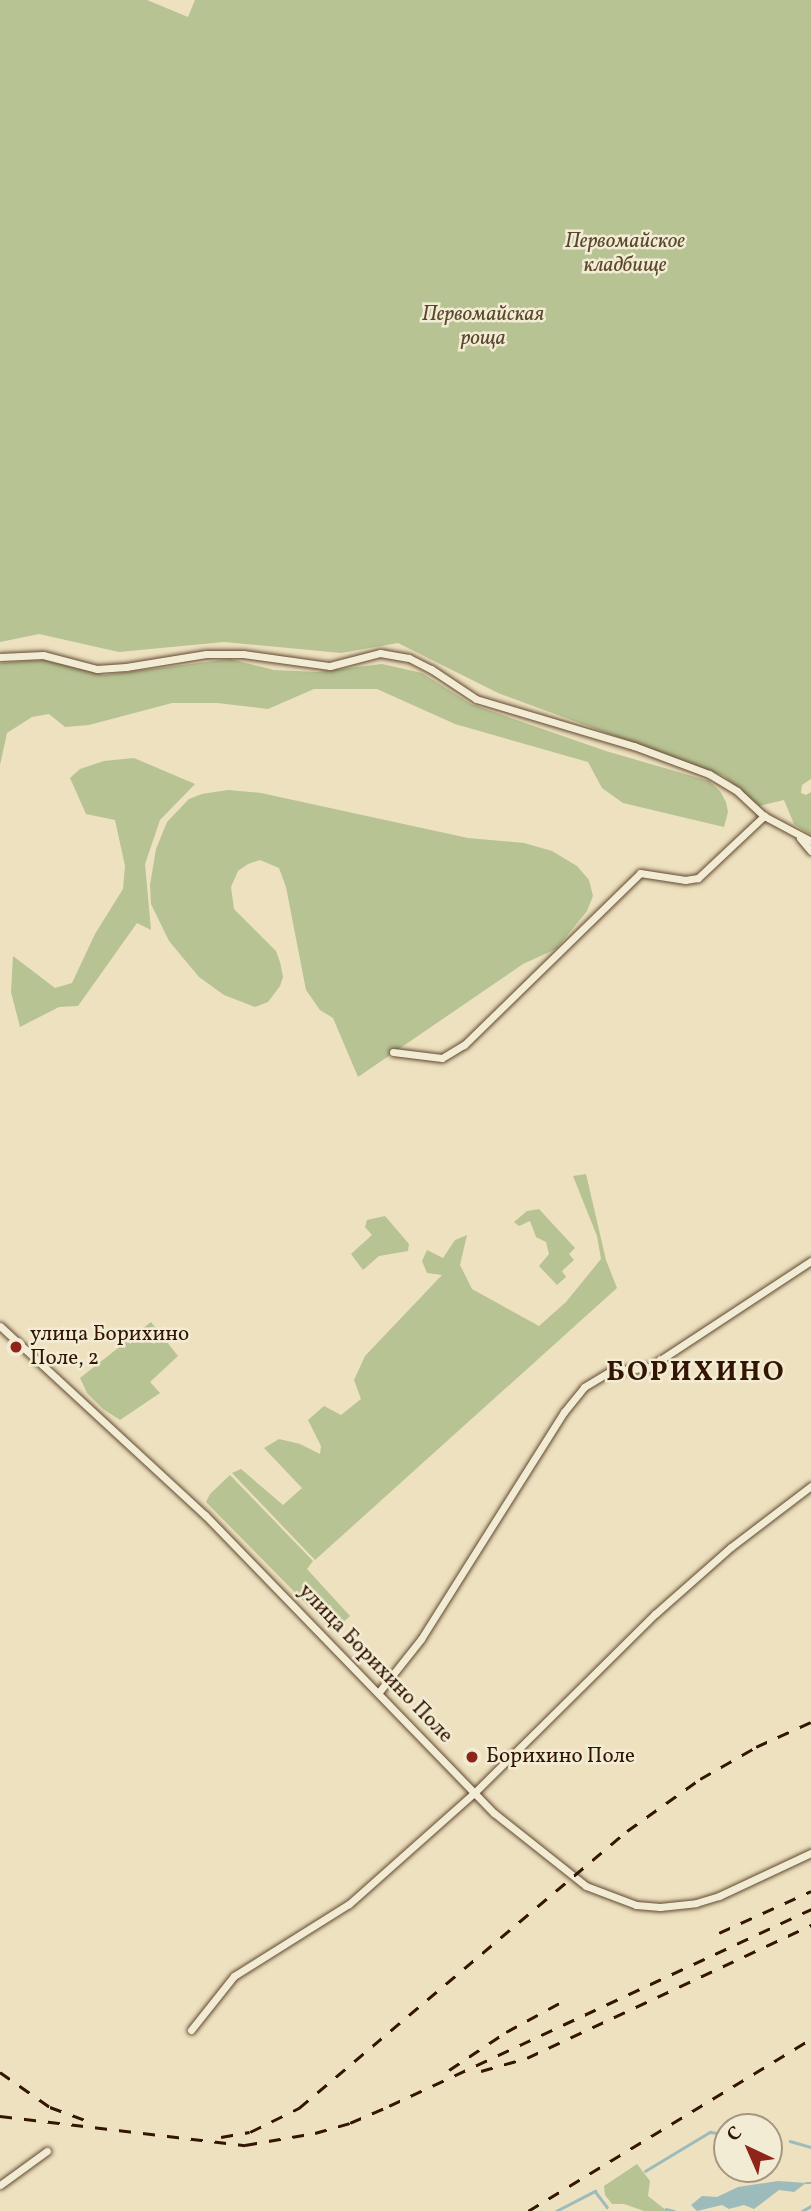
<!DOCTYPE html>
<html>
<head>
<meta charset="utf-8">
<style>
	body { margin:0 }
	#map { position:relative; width:811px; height:2211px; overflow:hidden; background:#ede1bf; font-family:Vollkorn,serif }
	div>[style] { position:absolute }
	.green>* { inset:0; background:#b7c393 }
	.water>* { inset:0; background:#9dbbbb }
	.stream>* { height:2.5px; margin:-1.25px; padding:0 1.25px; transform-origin:1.25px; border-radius:1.25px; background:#9dbbbb }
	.roads { filter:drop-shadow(0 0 2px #624831) drop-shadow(0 0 2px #624831) }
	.minor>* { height:7px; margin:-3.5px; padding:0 3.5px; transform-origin:3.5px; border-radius:3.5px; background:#f3ecd5 }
	.rail>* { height:2.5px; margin-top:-1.25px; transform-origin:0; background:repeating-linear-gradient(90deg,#331502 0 12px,transparent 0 24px) }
	.dots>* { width:19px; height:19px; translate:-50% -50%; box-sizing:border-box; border:4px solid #f3ecd5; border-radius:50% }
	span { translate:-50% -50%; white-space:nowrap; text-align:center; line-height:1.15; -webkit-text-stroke:5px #f3ecd5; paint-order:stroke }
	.park-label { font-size:21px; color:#5b492e; font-style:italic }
	.poi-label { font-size:21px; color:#331502 }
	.left { translate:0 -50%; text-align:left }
	.street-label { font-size:21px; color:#331502 }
	.district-label { font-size:28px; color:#331502; font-weight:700; letter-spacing:2px }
	.north { position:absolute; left:713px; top:2113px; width:70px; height:70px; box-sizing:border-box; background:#f3ecd5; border:2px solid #a69681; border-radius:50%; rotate:316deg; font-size:19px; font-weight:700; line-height:28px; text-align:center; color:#331502 }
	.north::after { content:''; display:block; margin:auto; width:24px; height:32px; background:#8f2418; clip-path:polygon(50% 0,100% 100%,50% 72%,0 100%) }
</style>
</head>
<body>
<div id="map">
	<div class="green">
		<div style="clip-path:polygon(0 0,147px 0,188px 17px,195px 0,811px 0,811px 779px,802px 785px,801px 793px,806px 795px,811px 792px,811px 835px,794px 824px,784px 800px,759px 806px,724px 776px,498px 693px,398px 643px,341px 653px,224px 642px,119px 652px,39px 634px,0 642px)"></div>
		<div style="clip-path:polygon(230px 659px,274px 670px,317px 672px,382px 664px,422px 673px,471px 704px,606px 751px,709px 781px,720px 791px,726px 802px,728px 812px,724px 827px,623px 803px,602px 788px,588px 762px,455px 724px,377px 689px,314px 689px,268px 709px,217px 703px,172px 703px,89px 725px,65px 727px,49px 714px,32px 717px,7px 733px,0 765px,0 663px,44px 660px,104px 675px)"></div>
		<div style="clip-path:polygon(134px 758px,195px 784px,160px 820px,145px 864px,151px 930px,137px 923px,78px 1006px,59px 1007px,20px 1027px,11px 992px,13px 956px,55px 988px,72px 983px,95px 934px,123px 889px,125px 866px,115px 820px,86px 814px,70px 778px,80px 769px,104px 761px)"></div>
		<div style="clip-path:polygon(228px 790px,261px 793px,468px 838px,524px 843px,552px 851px,577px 866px,589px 880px,593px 896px,587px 911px,556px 949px,523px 964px,358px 1077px,333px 1018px,320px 1010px,306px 990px,286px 887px,279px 868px,260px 860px,248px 864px,238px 871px,231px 887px,234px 909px,276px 951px,280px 962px,283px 977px,280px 986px,268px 1002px,255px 1007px,224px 995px,199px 977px,169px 941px,151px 904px,150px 885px,156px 849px,167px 822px,189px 799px,202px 794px)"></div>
		<div style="clip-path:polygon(586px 1174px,606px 1260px,617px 1288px,315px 1560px,232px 1473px,241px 1469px,283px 1505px,302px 1488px,264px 1448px,279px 1439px,300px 1444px,320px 1454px,321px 1446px,308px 1420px,324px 1406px,341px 1415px,361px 1399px,354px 1380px,365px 1356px,442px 1275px,427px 1273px,422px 1261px,427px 1250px,443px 1258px,455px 1240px,467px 1235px,460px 1265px,472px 1289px,539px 1326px,566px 1302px,601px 1259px,597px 1236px,573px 1176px)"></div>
		<div style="clip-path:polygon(539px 1209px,575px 1248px,569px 1254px,574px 1260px,562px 1271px,566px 1277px,557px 1285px,539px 1266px,549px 1254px,546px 1242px,536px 1237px,530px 1221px,519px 1226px,514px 1222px,527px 1211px)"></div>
		<div style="clip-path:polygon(385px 1216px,409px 1244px,408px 1251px,379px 1256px,363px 1270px,351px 1254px,372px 1235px,365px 1227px,367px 1220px)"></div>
		<div style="clip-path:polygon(151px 1322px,178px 1356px,150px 1382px,160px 1393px,120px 1420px,103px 1409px,87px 1393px,80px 1378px)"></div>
		<div style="clip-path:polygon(230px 1475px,313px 1561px,307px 1569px,350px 1616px,337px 1628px,331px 1629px,206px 1502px,210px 1494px)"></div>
		<div style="clip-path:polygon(637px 2164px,650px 2181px,648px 2196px,667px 2211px,644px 2211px,624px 2204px,612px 2204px,605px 2195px,604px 2186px)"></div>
	</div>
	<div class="water">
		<div style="clip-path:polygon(778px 2181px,806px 2183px,794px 2192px,779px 2190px,754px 2209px,744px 2205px,729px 2209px,722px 2205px,697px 2211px,691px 2205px,702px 2196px,717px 2197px,738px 2187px)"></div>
	</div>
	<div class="stream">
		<div style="left:790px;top:2141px;width:22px;rotate:16deg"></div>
		<div style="left:645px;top:2171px;width:76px;rotate:-31deg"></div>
		<div style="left:710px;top:2132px;width:17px;rotate:7deg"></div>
		<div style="left:806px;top:2183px;width:5px"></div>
		<div style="left:666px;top:2209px;width:8px;rotate:14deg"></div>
		<div style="left:556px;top:2211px;width:44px;rotate:-27.1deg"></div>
		<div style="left:595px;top:2191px;width:20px;rotate:53deg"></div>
		<div style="left:802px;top:2211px;width:10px;rotate:-29deg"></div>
	</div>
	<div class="roads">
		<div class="minor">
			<div style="left:0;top:657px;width:43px;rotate:-2.7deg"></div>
			<div style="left:43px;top:655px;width:56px;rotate:14.5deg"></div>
			<div style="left:97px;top:669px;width:29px;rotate:-4deg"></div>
			<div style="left:126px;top:667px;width:81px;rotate:-9.2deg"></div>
			<div style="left:206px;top:654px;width:37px"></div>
			<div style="left:243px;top:654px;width:88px;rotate:7.9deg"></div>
			<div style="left:330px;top:666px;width:52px;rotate:-14.6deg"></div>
			<div style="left:380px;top:653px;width:29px;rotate:10deg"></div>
			<div style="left:409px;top:658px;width:25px;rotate:27deg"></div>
			<div style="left:431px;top:669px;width:54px;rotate:33.7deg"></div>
			<div style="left:476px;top:699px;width:165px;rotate:16.6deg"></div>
			<div style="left:634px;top:746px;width:80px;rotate:20.5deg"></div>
			<div style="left:709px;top:774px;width:33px;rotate:31deg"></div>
			<div style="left:737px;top:791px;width:37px;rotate:43deg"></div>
			<div style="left:764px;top:816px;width:53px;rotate:28deg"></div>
			<div style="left:800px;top:838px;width:17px;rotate:50deg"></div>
			<div style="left:393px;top:1052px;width:49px;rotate:7deg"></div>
			<div style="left:442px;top:1058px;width:26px;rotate:-31deg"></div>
			<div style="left:464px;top:1045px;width:246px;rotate:-44.3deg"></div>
			<div style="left:640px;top:873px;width:46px;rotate:8.8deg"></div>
			<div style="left:685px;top:880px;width:13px;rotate:-9deg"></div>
			<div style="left:698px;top:878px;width:91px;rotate:-43.2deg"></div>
			<div style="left:0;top:1326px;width:279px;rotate:42.7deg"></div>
			<div style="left:205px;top:1515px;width:415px;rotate:45.9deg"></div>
			<div style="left:494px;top:1813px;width:117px;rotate:38.4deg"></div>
			<div style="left:586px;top:1886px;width:53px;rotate:20.8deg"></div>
			<div style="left:636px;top:1905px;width:24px;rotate:5deg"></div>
			<div style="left:660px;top:1907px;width:36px;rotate:-6deg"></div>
			<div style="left:696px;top:1903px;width:24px;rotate:-17deg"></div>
			<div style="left:719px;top:1896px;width:102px;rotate:-25.1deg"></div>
			<div style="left:379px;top:1692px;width:68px;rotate:-51.6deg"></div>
			<div style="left:421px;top:1639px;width:268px;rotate:-57.8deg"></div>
			<div style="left:564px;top:1412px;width:32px;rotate:-51deg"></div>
			<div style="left:584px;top:1387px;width:31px;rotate:-31deg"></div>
			<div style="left:611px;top:1371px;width:37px;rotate:-5deg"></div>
			<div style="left:648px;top:1368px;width:195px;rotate:-33.3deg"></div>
			<div style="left:191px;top:2030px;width:69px;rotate:-51.5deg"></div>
			<div style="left:234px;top:1976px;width:136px;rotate:-32.1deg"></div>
			<div style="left:349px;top:1904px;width:169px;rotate:-41.6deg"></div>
			<div style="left:475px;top:1792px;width:253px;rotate:-44.7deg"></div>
			<div style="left:655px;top:1614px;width:101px;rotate:-41.4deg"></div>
			<div style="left:731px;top:1547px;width:101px;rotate:-37.3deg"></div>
			<div style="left:0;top:2185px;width:58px;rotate:-35.9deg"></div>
		</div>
	</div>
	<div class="rail">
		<div style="left:719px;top:1933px;width:101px;rotate:-24.5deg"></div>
		<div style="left:449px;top:2070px;width:69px;rotate:-33.7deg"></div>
		<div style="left:506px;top:2032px;width:65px;rotate:-28.5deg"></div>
		<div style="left:481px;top:2071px;width:48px;rotate:-15.8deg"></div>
		<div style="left:527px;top:2058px;width:314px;rotate:-25.1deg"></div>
		<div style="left:0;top:2072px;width:61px;rotate:35deg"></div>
		<div style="left:50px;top:2107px;width:40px;rotate:20.2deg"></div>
		<div style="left:0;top:2116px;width:247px;rotate:6.8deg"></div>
		<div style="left:245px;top:2145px;width:71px;rotate:-9.7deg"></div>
		<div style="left:315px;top:2133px;width:36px;rotate:-16deg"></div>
		<div style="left:350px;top:2123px;width:43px;rotate:-23.6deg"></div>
		<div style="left:389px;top:2106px;width:466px;rotate:-25deg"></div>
		<div style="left:221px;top:2137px;width:29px;rotate:-10deg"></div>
		<div style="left:250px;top:2132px;width:55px;rotate:-26.1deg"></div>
		<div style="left:299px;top:2108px;width:429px;rotate:-40.2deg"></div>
		<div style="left:627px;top:1831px;width:90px;rotate:-35.5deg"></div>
		<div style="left:700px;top:1779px;width:64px;rotate:-29.7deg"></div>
		<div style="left:756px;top:1747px;width:60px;rotate:-24.4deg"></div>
		<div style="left:528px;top:2211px;width:331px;rotate:-31.3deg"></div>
	</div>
	<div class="dots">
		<div style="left:16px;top:1347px;background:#8f2418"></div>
		<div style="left:472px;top:1757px;background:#8f2418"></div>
	</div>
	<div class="park-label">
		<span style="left:625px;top:254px">Первомайское<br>кладбище</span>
		<span style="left:483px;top:327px">Первомайская<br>роща</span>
	</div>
	<div class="poi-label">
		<span class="left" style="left:30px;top:1347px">улица Борихино<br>Поле, 2</span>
		<span class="left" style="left:486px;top:1757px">Борихино Поле</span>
	</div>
	<div class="street-label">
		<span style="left:375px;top:1664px;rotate:46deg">улица Борихино Поле</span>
	</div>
	<div class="district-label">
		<span style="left:696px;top:1373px">БОРИХИНО</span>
	</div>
	<div class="north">С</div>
</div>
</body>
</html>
